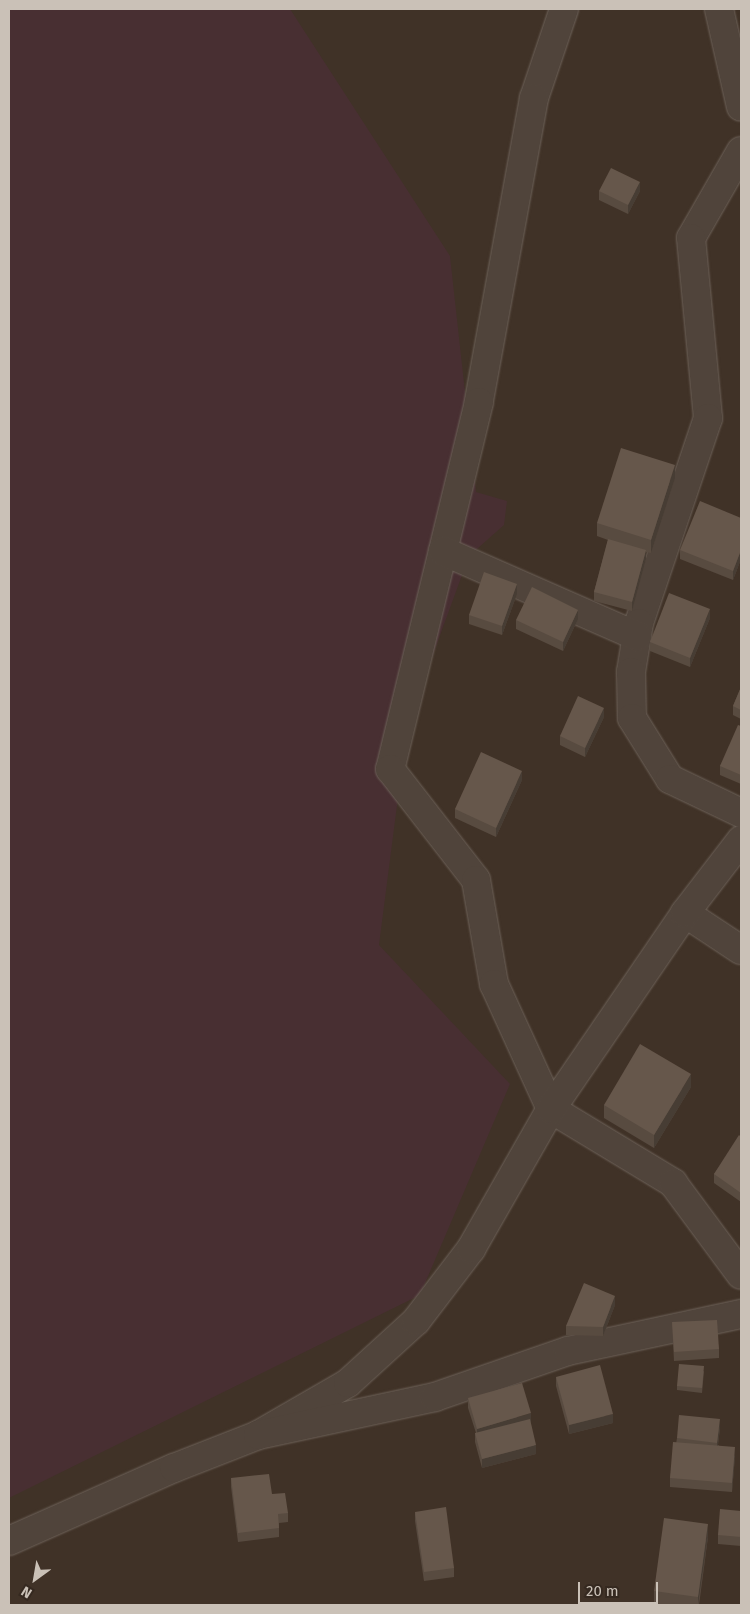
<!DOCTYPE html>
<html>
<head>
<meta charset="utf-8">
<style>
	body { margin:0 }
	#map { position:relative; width:750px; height:1614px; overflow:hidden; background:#403227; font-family:"Fira Sans",sans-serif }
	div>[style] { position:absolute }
	.green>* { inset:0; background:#482f32 }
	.roads { filter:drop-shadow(0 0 1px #6d6259) drop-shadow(0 0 1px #6d6259) }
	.minor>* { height:28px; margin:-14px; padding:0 14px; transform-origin:14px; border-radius:14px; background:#50443b }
	.wall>* { inset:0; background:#584b40 }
	.shaded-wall>* { inset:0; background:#473d34 }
	.building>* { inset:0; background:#66574b }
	span { translate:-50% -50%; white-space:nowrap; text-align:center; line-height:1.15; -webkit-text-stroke:4.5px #352920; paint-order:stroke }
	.frame { position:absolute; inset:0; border:10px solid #cac1b7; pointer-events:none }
	.north { position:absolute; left:10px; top:1554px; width:50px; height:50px; -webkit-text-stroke:4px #352920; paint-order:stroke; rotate:212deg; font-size:14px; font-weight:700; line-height:20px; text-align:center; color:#cac1b7 }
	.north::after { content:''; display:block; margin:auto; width:18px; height:22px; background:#cac1b7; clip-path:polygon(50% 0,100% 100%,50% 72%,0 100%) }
	.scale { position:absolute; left:578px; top:1582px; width:80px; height:22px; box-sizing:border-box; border:2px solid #cac1b7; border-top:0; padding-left:6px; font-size:15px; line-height:18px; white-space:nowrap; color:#cac1b7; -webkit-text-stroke:4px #352920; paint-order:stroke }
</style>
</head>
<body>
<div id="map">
	<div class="green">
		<div style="clip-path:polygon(9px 9px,290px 9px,450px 256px,476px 492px,507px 501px,504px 525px,469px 556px,424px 679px,404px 751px,379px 945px,510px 1084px,420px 1295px,9px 1498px)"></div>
	</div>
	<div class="roads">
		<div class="minor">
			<div style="left:564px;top:9px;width:94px;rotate:108.6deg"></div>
			<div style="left:534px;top:98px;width:309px;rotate:100.3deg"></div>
			<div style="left:479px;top:402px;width:378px;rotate:103.6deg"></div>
			<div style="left:390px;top:769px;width:140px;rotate:52.2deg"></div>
			<div style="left:476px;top:880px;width:106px;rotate:80.2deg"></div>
			<div style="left:494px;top:984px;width:137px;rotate:65.5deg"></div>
			<div style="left:551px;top:1109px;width:143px;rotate:31.2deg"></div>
			<div style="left:673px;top:1183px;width:114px;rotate:53.5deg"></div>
			<div style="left:719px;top:9px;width:100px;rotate:77.3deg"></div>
			<div style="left:741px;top:151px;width:100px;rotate:119.9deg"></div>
			<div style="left:691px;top:238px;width:181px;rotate:84.6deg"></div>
			<div style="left:708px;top:418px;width:216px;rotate:108.6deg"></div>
			<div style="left:639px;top:623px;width:50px;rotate:99.3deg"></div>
			<div style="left:631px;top:672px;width:46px;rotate:88.8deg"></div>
			<div style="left:632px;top:718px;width:72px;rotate:58.1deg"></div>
			<div style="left:670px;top:779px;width:79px;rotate:25.6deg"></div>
			<div style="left:443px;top:551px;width:212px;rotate:23.7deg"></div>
			<div style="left:685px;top:913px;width:67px;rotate:33.5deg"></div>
			<div style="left:258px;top:1435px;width:104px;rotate:-30deg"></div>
			<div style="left:348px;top:1383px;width:92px;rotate:-42.4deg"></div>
			<div style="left:416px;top:1321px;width:91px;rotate:-52.6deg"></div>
			<div style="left:471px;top:1249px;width:161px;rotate:-60.3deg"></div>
			<div style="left:551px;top:1109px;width:237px;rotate:-55.6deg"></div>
			<div style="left:685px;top:913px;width:92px;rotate:-52.5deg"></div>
			<div style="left:9px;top:1541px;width:180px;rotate:-23.9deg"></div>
			<div style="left:174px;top:1468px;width:90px;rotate:-21.4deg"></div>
			<div style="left:258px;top:1435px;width:181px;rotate:-12.1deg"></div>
			<div style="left:435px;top:1397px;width:141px;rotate:-19.1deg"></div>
			<div style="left:568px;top:1351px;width:177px;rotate:-12.1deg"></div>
		</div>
	</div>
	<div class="wall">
		<div style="clip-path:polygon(599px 191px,640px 191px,628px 214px,599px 200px)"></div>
		<div style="clip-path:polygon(675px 478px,651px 553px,646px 552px,646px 559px,632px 611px,594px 601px,594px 592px,608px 540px,597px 536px,597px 523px)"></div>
		<div style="clip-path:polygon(741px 518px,741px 559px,733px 580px,680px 559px,680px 550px)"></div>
		<div style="clip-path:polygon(517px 594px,502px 635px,469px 624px,469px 615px)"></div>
		<div style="clip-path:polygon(710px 618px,690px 667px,650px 651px,650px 642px)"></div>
		<div style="clip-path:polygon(578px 619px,563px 651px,516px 629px,516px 620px)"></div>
		<div style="clip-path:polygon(741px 687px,741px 719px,733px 715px,733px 706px)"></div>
		<div style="clip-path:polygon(604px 717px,585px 757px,560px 745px,560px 736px)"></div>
		<div style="clip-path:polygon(741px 726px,741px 784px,720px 775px,720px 766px)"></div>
		<div style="clip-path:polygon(522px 780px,496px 837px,455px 818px,455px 809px)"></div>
		<div style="clip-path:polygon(691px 1087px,654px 1148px,604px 1118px,604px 1105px)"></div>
		<div style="clip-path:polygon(741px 1137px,741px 1202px,714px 1183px,714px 1174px)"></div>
		<div style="clip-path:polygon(615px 1305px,603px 1336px,566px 1335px,566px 1326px)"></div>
		<div style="clip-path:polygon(672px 1322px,719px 1349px,719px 1358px,674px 1361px)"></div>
		<div style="clip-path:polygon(704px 1371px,702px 1393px,677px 1390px,677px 1386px)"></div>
		<div style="clip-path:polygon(556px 1377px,613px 1423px,569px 1434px,556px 1386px)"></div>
		<div style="clip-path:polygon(468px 1398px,531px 1422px,530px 1422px,536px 1454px,482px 1468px,475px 1442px,475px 1433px,476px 1433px,468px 1408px)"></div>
		<div style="clip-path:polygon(720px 1428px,718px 1445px,735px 1456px,732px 1492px,670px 1487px,670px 1478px,677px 1438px)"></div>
		<div style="clip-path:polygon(231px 1478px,288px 1513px,288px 1522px,279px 1523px,279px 1537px,238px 1542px,231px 1487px)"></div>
		<div style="clip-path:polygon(741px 1511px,741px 1546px,718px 1544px,718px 1535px)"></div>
		<div style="clip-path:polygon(415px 1512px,454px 1568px,454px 1577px,424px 1581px,415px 1521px)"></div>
		<div style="clip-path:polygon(708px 1537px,699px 1605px,661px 1605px,654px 1604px,654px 1591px)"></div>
	</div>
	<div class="shaded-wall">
		<div style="clip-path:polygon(640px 182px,640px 191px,628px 214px,628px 205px)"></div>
		<div style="clip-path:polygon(675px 465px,675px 478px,651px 553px,651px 540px)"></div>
		<div style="clip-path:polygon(646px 550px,646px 559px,632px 611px,632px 602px)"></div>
		<div style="clip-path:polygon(741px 550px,741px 559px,733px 580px,733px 571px)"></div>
		<div style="clip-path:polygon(517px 584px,517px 594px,502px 635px,502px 626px)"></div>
		<div style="clip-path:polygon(710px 609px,710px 618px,690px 667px,690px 658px)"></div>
		<div style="clip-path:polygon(578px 610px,578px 619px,563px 651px,563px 642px)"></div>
		<div style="clip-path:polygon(604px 708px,604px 717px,585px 757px,585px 748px)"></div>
		<div style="clip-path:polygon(522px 771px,522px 780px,496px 837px,496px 828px)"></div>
		<div style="clip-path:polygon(691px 1074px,691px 1087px,654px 1148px,654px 1135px)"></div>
		<div style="clip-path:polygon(615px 1296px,615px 1305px,603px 1336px,603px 1327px)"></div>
		<div style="clip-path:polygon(531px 1413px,531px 1422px,477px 1438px,477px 1429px)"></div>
		<div style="clip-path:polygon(613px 1414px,613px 1423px,569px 1434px,569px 1425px)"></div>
		<div style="clip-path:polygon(720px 1419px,720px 1428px,717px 1452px,717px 1443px)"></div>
		<div style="clip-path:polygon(536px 1445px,536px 1454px,482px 1468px,482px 1459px)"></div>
		<div style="clip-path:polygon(735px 1447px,735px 1456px,732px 1492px,732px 1483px)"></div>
		<div style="clip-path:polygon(708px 1524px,708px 1537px,698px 1605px,698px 1597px)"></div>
	</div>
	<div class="building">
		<div style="clip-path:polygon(611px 168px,640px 182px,628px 205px,599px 191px)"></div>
		<div style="clip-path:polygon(621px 448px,675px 465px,651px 540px,597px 523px)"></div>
		<div style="clip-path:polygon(700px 501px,741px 518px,741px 550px,733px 571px,680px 550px)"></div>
		<div style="clip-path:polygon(608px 539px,646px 550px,632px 602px,594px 592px)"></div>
		<div style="clip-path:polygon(484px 572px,517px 584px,502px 626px,469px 615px)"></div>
		<div style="clip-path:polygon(532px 587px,578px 610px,563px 642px,516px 620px)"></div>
		<div style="clip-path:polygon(669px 593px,710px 609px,690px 658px,650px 642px)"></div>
		<div style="clip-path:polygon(741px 687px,741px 710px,733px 706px)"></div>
		<div style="clip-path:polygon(578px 696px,604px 708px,585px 748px,560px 736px)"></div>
		<div style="clip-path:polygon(738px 725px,741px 726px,741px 775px,720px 766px)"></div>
		<div style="clip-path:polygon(481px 752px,522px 771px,496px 828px,455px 809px)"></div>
		<div style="clip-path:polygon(640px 1044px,691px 1074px,654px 1135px,604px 1105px)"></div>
		<div style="clip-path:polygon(739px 1135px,741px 1137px,741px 1193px,714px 1174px)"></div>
		<div style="clip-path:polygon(584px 1283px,615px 1296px,603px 1327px,566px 1326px)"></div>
		<div style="clip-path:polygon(717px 1320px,719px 1349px,674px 1352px,672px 1322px)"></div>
		<div style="clip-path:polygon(679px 1364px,704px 1366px,702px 1388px,677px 1386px)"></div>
		<div style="clip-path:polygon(600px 1365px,613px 1414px,569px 1425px,556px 1377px)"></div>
		<div style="clip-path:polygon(522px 1383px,531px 1413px,477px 1429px,468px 1398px)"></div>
		<div style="clip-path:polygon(679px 1415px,720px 1419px,717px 1443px,677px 1438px)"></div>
		<div style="clip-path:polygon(530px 1419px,536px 1445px,482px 1459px,475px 1433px)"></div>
		<div style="clip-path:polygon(673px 1442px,735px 1447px,732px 1483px,670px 1478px)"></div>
		<div style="clip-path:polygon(269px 1474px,272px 1494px,285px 1493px,288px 1513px,278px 1514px,279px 1528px,238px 1533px,231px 1478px)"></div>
		<div style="clip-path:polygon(446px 1507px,454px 1568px,424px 1572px,415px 1512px)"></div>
		<div style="clip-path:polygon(720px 1509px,741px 1511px,741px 1537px,718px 1535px)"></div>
		<div style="clip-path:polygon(664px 1518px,708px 1524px,698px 1597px,654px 1591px)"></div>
	</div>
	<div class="frame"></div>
	<div class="north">N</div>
	<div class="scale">20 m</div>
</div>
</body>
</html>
